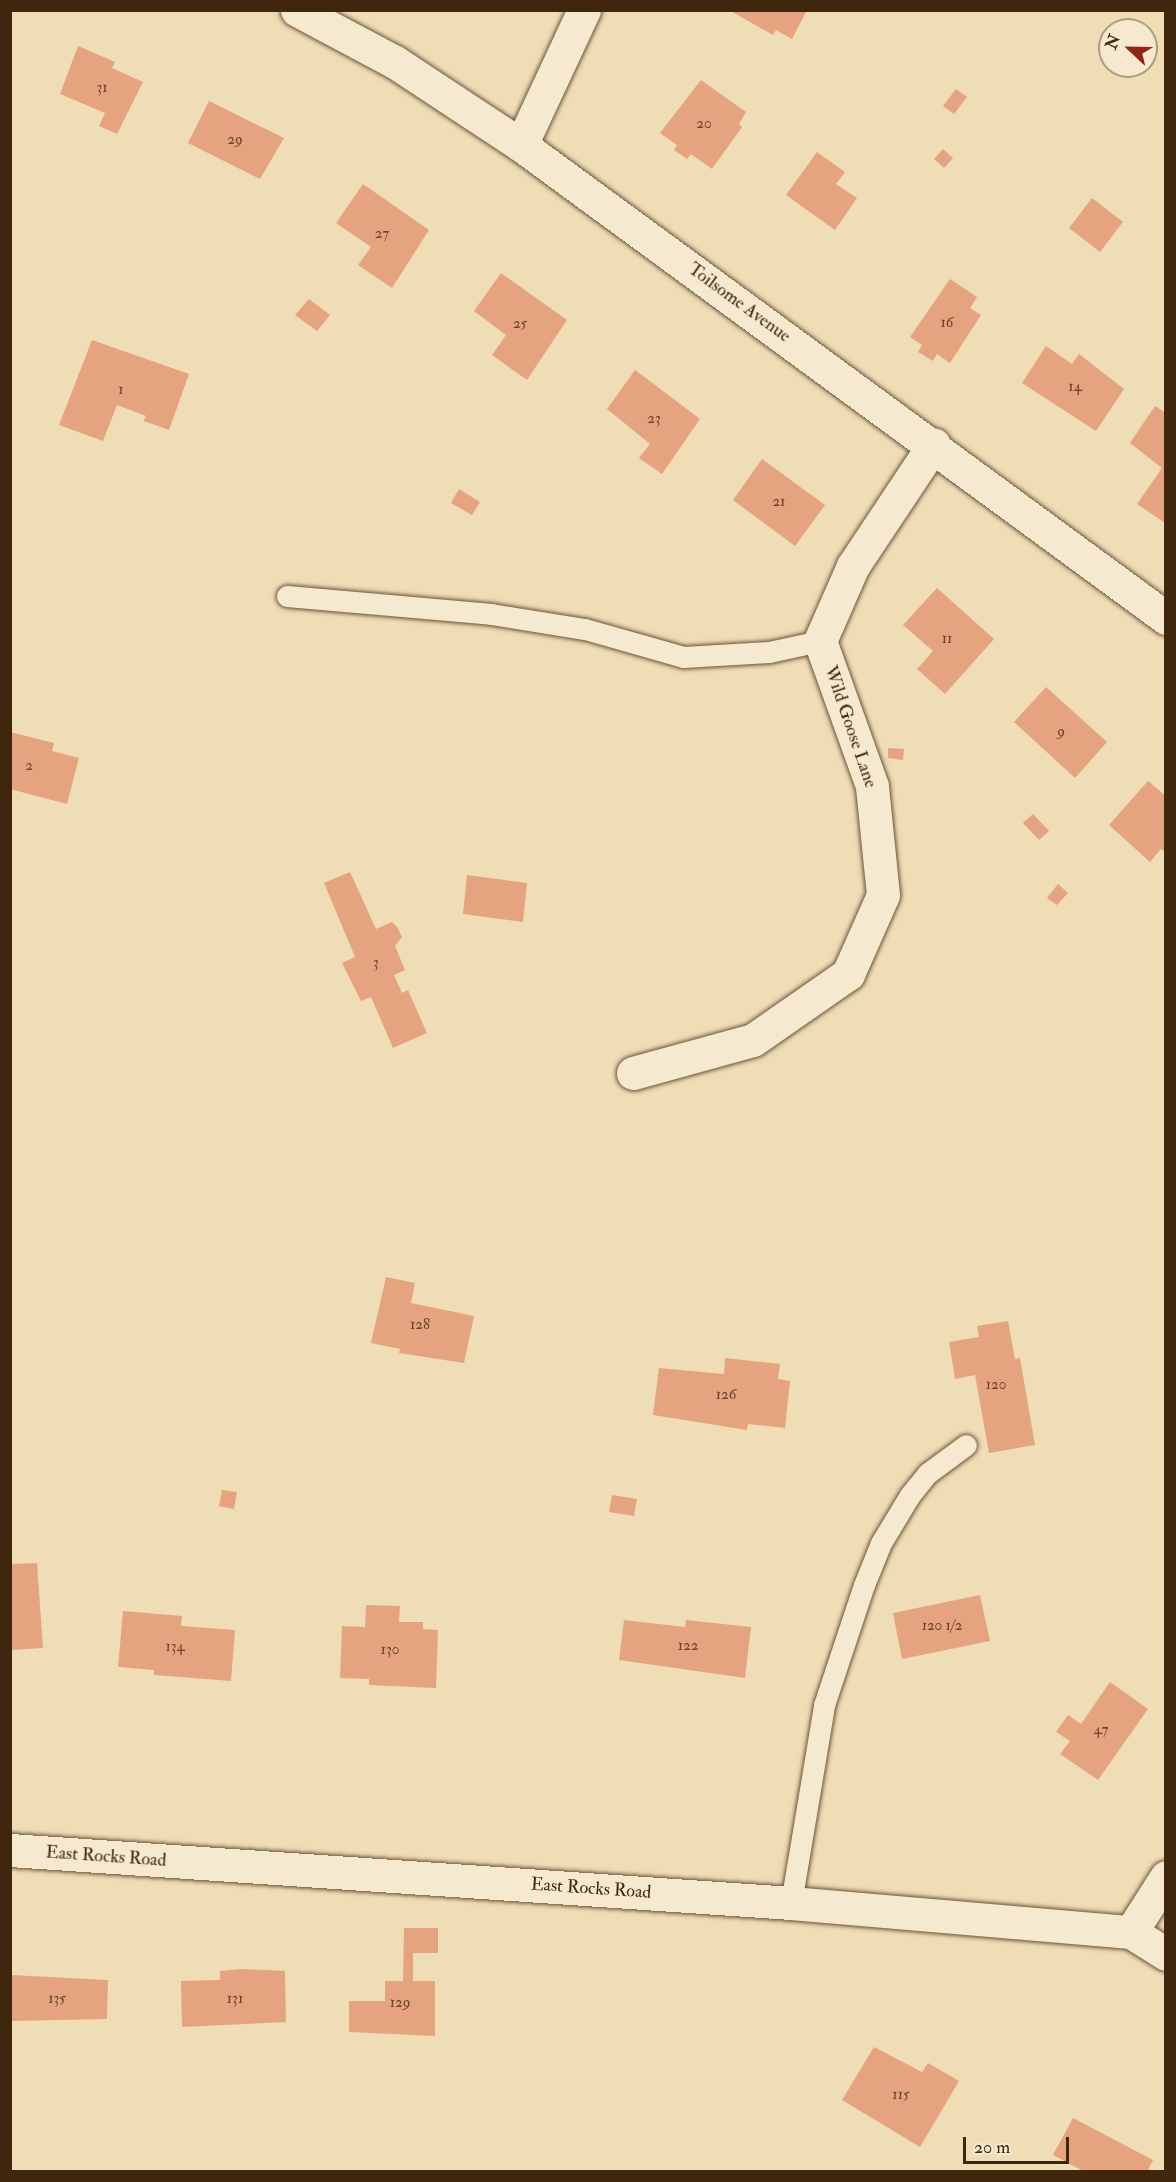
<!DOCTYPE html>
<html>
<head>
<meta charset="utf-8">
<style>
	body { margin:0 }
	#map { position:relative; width:1176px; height:2182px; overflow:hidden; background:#efddb6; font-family:"IM FELL Double Pica",serif }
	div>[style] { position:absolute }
	.building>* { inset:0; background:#e5a380 }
	.roads { filter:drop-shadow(0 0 2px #6c5437) drop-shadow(0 0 2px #6c5437) }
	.service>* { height:21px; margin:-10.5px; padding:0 10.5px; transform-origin:10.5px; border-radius:10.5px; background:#f5e9d0 }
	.minor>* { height:33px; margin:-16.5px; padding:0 16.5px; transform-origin:16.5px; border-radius:16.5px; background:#f5e9d0 }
	.tertiary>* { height:33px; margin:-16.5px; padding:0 16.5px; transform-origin:16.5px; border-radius:16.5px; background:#f5e9d0 }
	span { translate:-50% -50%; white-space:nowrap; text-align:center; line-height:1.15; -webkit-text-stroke:6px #f5e9d0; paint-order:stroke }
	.number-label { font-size:15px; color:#69452a }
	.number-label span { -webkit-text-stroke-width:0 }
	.street-label { font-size:18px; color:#40260d }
	.frame { position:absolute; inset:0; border:12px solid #40260d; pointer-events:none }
	.north { position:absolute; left:1098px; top:18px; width:60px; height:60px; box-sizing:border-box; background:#f5e9d0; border:2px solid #ad9b82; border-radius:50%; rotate:292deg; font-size:16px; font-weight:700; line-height:24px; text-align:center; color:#40260d }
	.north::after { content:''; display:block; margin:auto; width:21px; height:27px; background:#8f2418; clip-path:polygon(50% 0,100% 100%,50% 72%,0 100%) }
	.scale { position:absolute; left:963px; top:2137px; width:106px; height:27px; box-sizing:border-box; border:3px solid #40260d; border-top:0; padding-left:8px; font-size:18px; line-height:21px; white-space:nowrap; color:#40260d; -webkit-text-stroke:4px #f5e9d0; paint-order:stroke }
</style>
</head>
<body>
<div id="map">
	<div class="building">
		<div style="clip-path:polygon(729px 10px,807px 10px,792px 39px,776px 30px,773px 35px)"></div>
		<div style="clip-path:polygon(78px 46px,115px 62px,112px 68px,143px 82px,117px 134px,99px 126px,105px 113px,60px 94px)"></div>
		<div style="clip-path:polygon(701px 80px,746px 112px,739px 124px,742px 127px,712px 169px,691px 154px,687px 159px,674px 150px,677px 145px,660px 133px)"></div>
		<div style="clip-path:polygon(956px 89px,967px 97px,954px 114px,943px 106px)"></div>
		<div style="clip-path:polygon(209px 101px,284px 138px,260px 179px,188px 143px)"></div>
		<div style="clip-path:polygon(943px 149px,953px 158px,944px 168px,934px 159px)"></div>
		<div style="clip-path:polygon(817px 152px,845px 172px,836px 184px,857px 198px,835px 230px,786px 195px)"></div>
		<div style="clip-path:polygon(363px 184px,429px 230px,392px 288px,358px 265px,371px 247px,336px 223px)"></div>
		<div style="clip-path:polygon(1092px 198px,1123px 222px,1100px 252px,1069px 228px)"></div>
		<div style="clip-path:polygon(501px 273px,567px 320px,527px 380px,492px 355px,506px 335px,474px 311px)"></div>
		<div style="clip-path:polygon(950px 279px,977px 297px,970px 308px,981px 315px,950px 363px,937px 354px,933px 361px,918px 352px,922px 345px,910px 337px)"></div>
		<div style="clip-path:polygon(309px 299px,330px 315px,317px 331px,295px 315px)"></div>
		<div style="clip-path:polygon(92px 340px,189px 374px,169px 430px,144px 421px,146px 416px,117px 405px,103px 441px,59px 425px)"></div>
		<div style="clip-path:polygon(1046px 346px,1072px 364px,1079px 354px,1124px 389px,1096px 431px,1022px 383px)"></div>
		<div style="clip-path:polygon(635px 370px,700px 419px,662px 474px,639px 458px,650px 444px,607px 409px)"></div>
		<div style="clip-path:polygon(1155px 406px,1166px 413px,1165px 523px,1137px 504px,1162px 468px,1130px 443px)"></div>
		<div style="clip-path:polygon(762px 459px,825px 505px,795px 546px,733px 500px)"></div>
		<div style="clip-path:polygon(459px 489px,480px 502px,472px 515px,451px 503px)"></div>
		<div style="clip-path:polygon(937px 588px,994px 639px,945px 694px,917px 669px,933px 651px,903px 625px)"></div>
		<div style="clip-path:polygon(1046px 687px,1107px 742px,1075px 778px,1014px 722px)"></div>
		<div style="clip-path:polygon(10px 732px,54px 743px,52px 751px,79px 758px,67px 804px,10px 789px)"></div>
		<div style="clip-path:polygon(888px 748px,904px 749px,903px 760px,888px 758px)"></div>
		<div style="clip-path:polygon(1148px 781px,1166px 796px,1166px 853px,1161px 849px,1150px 862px,1109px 825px)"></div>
		<div style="clip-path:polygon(1033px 814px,1049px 831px,1039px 840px,1023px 823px)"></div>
		<div style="clip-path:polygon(350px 872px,376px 929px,392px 922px,397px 927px,402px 937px,395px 946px,405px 970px,394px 975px,402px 993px,408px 990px,427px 1033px,393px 1048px,371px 997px,361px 1001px,342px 963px,355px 957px,324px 883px)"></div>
		<div style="clip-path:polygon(467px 875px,527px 883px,523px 922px,463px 914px)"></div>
		<div style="clip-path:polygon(1058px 884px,1068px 893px,1057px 905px,1047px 898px)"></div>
		<div style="clip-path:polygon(386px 1277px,415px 1283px,411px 1303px,474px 1316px,464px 1363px,399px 1353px,400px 1349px,371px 1343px)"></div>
		<div style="clip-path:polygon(1008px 1321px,1015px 1359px,1020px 1358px,1035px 1445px,989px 1453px,975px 1375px,955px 1379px,949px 1342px,979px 1337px,977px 1326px)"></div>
		<div style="clip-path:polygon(725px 1358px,780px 1364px,778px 1379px,790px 1381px,785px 1428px,748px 1424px,747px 1430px,653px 1415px,659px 1368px,724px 1374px)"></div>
		<div style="clip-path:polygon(222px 1490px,237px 1492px,234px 1509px,219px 1506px)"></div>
		<div style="clip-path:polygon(612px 1495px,637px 1499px,634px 1516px,609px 1512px)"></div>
		<div style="clip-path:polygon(37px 1563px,43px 1648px,10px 1650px,10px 1564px)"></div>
		<div style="clip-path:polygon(980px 1595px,990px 1641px,902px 1659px,893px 1613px)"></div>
		<div style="clip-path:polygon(366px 1605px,400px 1606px,399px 1622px,423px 1622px,423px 1629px,438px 1630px,436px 1688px,369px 1685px,369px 1679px,340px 1678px,342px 1626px,365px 1627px)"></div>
		<div style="clip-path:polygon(123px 1611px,182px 1616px,181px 1626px,235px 1630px,231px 1681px,154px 1675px,154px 1670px,118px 1667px)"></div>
		<div style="clip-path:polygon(624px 1620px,685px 1627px,686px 1620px,751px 1627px,745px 1678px,619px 1660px)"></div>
		<div style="clip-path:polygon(1110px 1682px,1148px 1709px,1098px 1780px,1060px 1754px,1070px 1741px,1056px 1732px,1068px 1715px,1081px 1724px)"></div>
		<div style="clip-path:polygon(404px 1928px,438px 1928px,438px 1953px,413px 1953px,413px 1981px,435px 1981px,435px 2036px,349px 2032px,349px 2001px,385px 2001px,385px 1981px,403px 1981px)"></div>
		<div style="clip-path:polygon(241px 1969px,285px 1971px,286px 2022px,182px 2027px,181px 1981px,220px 1980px,220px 1971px)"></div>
		<div style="clip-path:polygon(11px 1975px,108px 1980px,107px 2019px,10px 2021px)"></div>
		<div style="clip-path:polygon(874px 2047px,922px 2072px,928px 2063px,959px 2081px,920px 2147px,842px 2100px)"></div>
		<div style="clip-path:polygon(1073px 2118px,1153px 2160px,1147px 2172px,1085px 2172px,1053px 2155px)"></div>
	</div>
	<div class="roads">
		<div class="service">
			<div style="left:287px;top:596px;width:205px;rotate:5deg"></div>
			<div style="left:491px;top:614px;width:95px;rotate:9.1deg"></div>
			<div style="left:585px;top:629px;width:102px;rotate:15.9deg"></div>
			<div style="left:683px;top:657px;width:86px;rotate:-3.3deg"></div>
			<div style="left:769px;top:652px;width:52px;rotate:-12.2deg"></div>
			<div style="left:791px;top:1903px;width:201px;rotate:-80.5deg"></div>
			<div style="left:824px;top:1705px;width:126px;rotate:-71.6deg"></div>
			<div style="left:864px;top:1585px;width:45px;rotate:-68deg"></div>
			<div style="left:881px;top:1543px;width:56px;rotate:-58.9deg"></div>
			<div style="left:910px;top:1495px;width:28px;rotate:-51deg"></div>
			<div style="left:928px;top:1473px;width:47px;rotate:-36.4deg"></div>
		</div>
		<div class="minor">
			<div style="left:297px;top:10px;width:111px;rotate:28deg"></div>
			<div style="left:395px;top:62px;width:151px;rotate:33.4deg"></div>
			<div style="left:521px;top:145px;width:800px;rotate:36.25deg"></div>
			<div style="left:521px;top:145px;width:149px;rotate:-65deg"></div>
			<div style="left:633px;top:1073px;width:124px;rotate:-15.4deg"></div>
			<div style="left:753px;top:1040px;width:116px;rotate:-34.8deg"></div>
			<div style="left:848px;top:974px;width:86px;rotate:-66.1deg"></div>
			<div style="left:883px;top:895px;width:110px;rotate:-95.8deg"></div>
			<div style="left:872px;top:786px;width:154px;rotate:-109.7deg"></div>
			<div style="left:820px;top:641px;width:82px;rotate:-66.3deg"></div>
			<div style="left:853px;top:566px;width:146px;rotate:-56.4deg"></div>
			<div style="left:1131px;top:1932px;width:65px;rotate:-57.5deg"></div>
		</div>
		<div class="tertiary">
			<div style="left:10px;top:1850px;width:783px;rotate:3.88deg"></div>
			<div style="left:791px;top:1903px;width:341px;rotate:4.9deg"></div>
			<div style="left:1131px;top:1932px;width:41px;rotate:32.2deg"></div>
		</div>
	</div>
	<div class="number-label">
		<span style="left:102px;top:88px">31</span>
		<span style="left:704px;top:124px">20</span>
		<span style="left:235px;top:140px">29</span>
		<span style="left:382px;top:234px">27</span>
		<span style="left:947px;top:323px">16</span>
		<span style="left:520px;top:324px">25</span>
		<span style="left:1075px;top:387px">14</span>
		<span style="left:121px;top:390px">1</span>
		<span style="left:654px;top:419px">23</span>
		<span style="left:779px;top:502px">21</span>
		<span style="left:947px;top:639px">11</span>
		<span style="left:1061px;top:732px">9</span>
		<span style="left:29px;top:766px">2</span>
		<span style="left:376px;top:963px">3</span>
		<span style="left:420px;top:1325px">128</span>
		<span style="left:996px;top:1385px">120</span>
		<span style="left:726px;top:1395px">126</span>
		<span style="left:942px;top:1626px">120 1/2</span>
		<span style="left:688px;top:1646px">122</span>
		<span style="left:175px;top:1647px">134</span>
		<span style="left:390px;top:1650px">130</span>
		<span style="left:1101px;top:1730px">47</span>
		<span style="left:57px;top:1999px">135</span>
		<span style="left:235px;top:1999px">131</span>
		<span style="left:400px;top:2003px">129</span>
		<span style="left:901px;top:2095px">115</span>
	</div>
	<div class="street-label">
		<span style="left:739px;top:303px;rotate:36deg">Toilsome Avenue</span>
		<span style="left:850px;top:727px;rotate:71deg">Wild Goose Lane</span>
		<span style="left:106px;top:1857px;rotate:4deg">East Rocks Road</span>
		<span style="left:591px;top:1889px;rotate:4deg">East Rocks Road</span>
	</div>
	<div class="frame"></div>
	<div class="north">N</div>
	<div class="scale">20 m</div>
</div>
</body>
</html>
